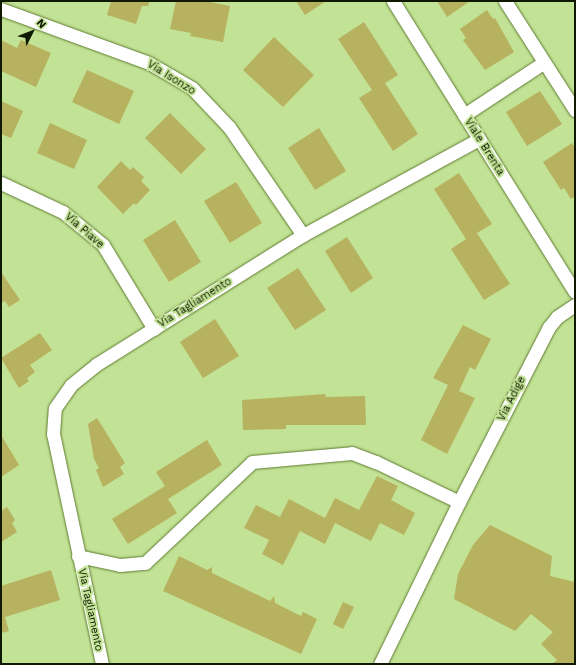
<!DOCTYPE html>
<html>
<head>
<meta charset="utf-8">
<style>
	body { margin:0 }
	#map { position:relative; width:576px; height:665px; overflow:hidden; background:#c2e295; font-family:"Work Sans",sans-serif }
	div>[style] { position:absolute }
	.building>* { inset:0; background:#b6b25f }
	.roads { filter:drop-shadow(0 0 1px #5f7b31) drop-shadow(0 0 1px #5f7b31) }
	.minor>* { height:13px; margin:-6.5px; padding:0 6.5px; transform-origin:6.5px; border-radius:6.5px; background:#fff }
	span { translate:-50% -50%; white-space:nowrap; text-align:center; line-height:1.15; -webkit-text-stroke:4px #c2e295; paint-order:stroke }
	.street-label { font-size:11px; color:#0e1900 }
	.frame { position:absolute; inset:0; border:2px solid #0e1900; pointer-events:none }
	.north { position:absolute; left:12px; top:12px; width:40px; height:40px; -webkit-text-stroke:3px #c2e295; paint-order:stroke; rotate:48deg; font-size:11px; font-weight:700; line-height:16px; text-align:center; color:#0e1900 }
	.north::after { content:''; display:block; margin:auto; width:14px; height:18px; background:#0e1900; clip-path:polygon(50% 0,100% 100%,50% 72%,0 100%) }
</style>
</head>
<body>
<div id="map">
	<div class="building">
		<div style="clip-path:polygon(111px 1px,150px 1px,148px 6px,142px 6px,136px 24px,107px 15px)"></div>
		<div style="clip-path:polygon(176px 1px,205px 1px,230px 6px,223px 42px,190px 36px,191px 33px,170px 29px)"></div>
		<div style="clip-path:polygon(296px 1px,326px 1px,305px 15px)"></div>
		<div style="clip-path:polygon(437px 1px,470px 1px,447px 17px)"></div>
		<div style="clip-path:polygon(487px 10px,493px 19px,495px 18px,514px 52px,485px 70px,463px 40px,466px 38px,460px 29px)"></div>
		<div style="clip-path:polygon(364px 22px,398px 75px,385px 83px,418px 134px,393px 151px,359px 98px,372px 90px,338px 39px)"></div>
		<div style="clip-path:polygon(274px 37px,314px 75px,283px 107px,243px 70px)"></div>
		<div style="clip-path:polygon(1px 40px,17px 48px,21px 40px,51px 53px,36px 87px,1px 71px)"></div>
		<div style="clip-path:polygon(87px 70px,134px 91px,119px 124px,72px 102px)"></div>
		<div style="clip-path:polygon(540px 91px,562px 124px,527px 146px,506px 112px)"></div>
		<div style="clip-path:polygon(1px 101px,23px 111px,11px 138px,1px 134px)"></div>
		<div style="clip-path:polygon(170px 113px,206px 149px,181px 174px,145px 138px)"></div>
		<div style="clip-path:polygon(50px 123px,87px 140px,74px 169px,37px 153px)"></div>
		<div style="clip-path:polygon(319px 128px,346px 171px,315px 190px,288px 148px)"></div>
		<div style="clip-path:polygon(572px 143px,575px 148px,575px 196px,571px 199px,564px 188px,561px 190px,543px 162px)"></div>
		<div style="clip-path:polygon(121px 161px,130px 170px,133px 167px,144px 177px,141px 181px,150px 190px,136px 205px,134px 203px,123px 214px,97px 187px)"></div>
		<div style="clip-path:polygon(459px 173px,492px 224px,477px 233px,510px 284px,484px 300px,451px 249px,466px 239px,434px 189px)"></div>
		<div style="clip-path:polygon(236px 182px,262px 223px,230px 243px,204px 201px)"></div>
		<div style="clip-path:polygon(175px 220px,201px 262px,169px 282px,143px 240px)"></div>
		<div style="clip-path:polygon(347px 237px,373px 278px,351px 293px,325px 251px)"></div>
		<div style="clip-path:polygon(298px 268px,326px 310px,295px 330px,267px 288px)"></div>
		<div style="clip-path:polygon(1px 272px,20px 300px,9px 307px,5px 301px,1px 303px)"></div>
		<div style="clip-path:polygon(215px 319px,239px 356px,203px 378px,180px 342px)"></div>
		<div style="clip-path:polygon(463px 325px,491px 339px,475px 370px,470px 367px,459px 391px,475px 398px,447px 454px,421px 440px,448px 385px,433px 378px)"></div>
		<div style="clip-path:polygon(40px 333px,52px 350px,30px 365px,35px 372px,27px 378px,29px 381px,19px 388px,1px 358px)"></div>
		<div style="clip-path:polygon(325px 394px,326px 397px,365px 396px,366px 425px,286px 425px,286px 429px,243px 430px,242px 400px)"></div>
		<div style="clip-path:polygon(97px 418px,125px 463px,120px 467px,124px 474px,103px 487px,96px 470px,99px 468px,94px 459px,88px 424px)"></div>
		<div style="clip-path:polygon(1px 435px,19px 465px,1px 477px)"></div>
		<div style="clip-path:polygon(207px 440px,222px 465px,168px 499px,177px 513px,128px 544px,112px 519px,165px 486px,156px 472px)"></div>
		<div style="clip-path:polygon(377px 476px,398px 486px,391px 500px,415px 513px,404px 535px,380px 523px,371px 541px,335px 523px,325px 544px,300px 531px,283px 565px,262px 554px,269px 540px,244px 528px,256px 505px,280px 517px,289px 499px,325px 518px,335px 498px,359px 510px)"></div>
		<div style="clip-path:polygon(7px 507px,15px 520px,12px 523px,17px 532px,1px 542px,1px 511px)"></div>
		<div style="clip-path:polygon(490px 525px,552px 556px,550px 576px,575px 582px,575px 664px,552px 664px,557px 660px,541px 644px,553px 632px,531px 614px,515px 631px,454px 599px,458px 574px,473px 545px)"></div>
		<div style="clip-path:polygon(179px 556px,207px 570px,212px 567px,212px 573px,270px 601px,274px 596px,275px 603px,301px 616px,303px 612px,317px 619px,301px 654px,163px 591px)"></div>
		<div style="clip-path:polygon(51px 570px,60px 600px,5px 617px,9px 631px,1px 633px,1px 586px)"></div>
		<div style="clip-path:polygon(343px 602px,354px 607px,343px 629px,333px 624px)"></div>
	</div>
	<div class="roads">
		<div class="minor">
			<div style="left:393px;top:1px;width:343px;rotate:58deg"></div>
			<div style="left:505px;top:1px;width:130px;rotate:57.3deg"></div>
			<div style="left:1px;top:9px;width:158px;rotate:20deg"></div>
			<div style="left:149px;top:63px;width:50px;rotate:30.2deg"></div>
			<div style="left:192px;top:88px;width:54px;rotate:46.5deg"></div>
			<div style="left:229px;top:127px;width:131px;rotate:55.6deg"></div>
			<div style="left:464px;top:115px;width:95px;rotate:-33.4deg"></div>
			<div style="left:1px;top:183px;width:68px;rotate:25.1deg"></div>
			<div style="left:63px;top:212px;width:52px;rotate:39.5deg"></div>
			<div style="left:103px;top:245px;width:98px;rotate:58.7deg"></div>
			<div style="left:78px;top:556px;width:43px;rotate:12.1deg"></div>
			<div style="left:120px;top:565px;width:25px;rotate:-5deg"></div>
			<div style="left:145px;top:563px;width:147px;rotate:-43.3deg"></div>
			<div style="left:252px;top:462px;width:100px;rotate:-5.1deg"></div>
			<div style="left:352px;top:453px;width:26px;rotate:21deg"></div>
			<div style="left:376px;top:462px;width:92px;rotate:25.7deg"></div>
			<div style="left:102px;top:664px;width:235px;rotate:-102deg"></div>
			<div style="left:53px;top:434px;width:26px;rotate:-86deg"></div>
			<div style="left:55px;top:408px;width:28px;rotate:-55deg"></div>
			<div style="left:71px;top:385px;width:33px;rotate:-39deg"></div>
			<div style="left:97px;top:364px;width:243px;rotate:-32.1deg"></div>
			<div style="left:303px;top:235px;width:200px;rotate:-28.6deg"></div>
			<div style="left:380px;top:664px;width:180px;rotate:-64deg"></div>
			<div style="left:459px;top:502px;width:197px;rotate:-62.8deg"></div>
			<div style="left:549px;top:327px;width:13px;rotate:-51deg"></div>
			<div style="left:557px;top:317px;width:22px;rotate:-34deg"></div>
		</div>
	</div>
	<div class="street-label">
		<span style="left:171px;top:78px;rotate:32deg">Via Isonzo</span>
		<span style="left:484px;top:147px;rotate:58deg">Viale Brenta</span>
		<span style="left:84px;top:231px;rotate:41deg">Via Piave</span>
		<span style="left:195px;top:303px;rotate:-32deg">Via Tagliamento</span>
		<span style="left:512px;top:399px;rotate:-63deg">Via Adige</span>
		<span style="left:90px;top:610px;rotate:78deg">Via Tagliamento</span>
	</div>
	<div class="frame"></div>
	<div class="north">N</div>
</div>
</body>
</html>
